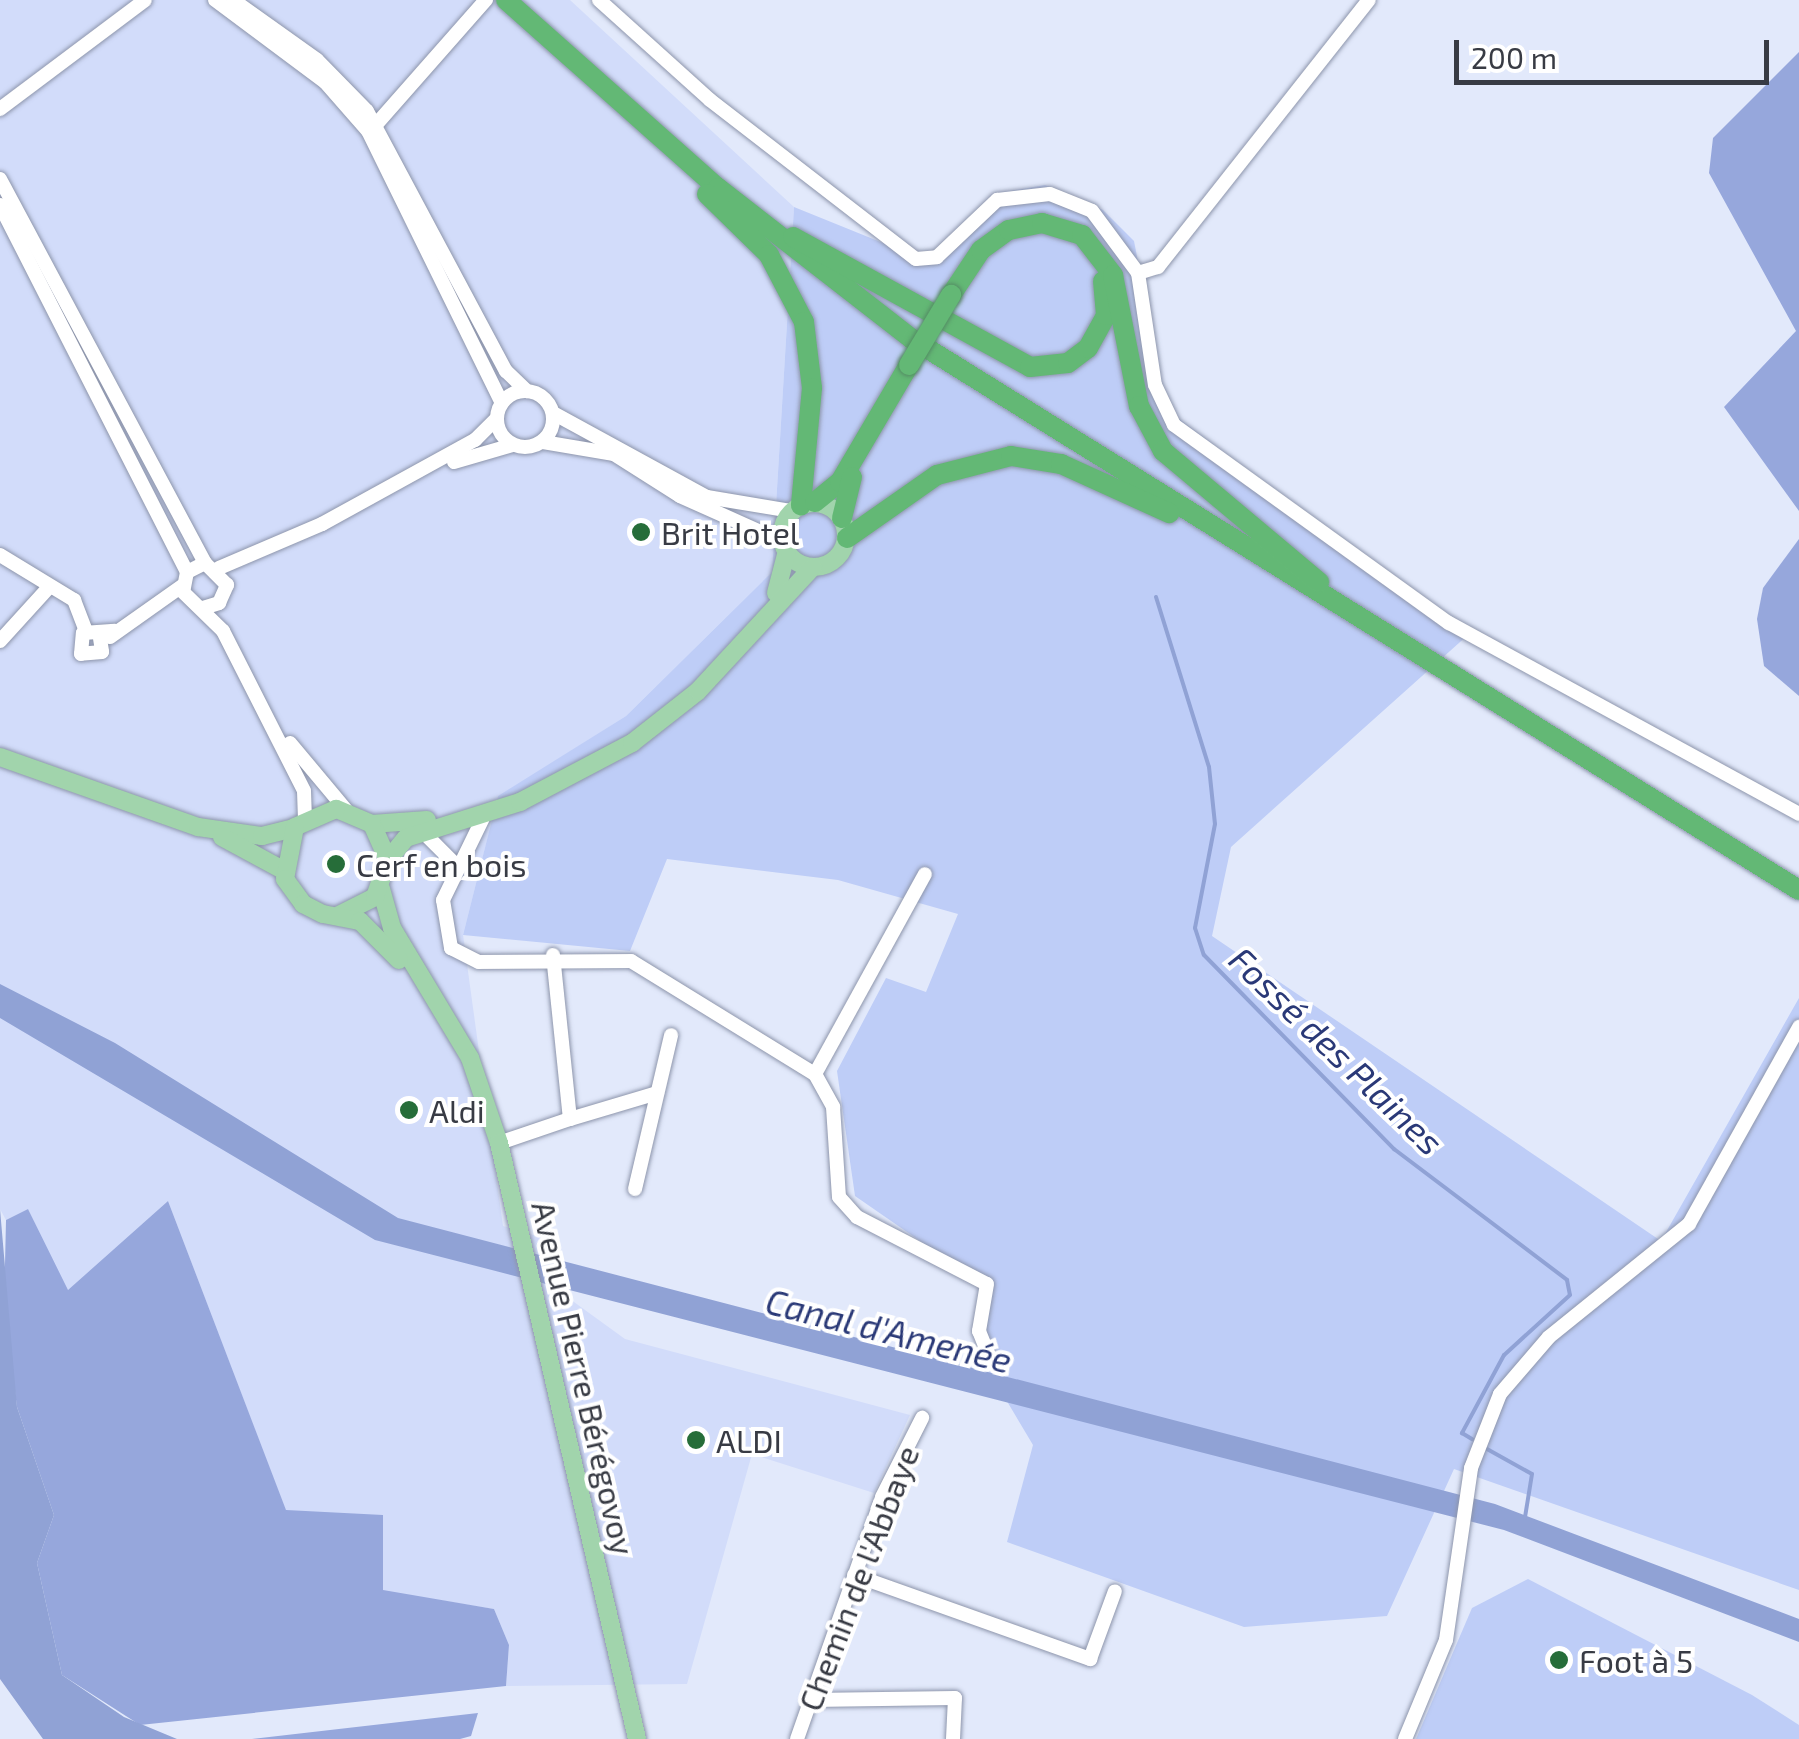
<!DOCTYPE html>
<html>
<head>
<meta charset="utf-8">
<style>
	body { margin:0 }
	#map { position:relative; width:1799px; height:1739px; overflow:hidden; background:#e2e9fb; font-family:"Exo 2",sans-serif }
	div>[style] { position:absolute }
	.built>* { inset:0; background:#d2dcfa }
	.green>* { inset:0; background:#becdf7 }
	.forest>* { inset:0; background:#96a7dc }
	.water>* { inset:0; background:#90a2d5 }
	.stream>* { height:4px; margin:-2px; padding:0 2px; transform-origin:2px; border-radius:2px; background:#90a2d5 }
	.roads { filter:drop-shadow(0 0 2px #8d95ab) drop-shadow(0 0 2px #8d95ab) }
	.minor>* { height:14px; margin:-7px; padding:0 7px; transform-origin:7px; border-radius:7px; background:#fff }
	.minor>.ring { margin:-7px; padding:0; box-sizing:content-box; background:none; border:14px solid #fff; border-radius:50% }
	.major>* { height:18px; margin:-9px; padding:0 9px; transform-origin:9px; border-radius:9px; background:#a1d4ac }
	.major>.ring { margin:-9px; padding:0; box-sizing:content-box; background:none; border:18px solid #a1d4ac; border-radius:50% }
	.highway>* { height:20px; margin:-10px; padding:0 10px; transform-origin:10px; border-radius:10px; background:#63b875 }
	.bridges { filter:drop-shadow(0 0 2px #548c64) drop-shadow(0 0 2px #548c64) }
	.highway-bridge>* { height:20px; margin:-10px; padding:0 10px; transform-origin:10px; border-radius:10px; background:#63b875 }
	.dots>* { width:28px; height:28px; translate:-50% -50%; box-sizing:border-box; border:5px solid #fff; border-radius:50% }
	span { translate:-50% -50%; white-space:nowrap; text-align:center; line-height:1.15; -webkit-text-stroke:8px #fff; paint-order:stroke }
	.poi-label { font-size:32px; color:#383b44 }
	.left { translate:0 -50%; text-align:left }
	.street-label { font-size:32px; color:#383b44 }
	.water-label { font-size:35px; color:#2a3977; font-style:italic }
	.scale { position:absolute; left:1454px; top:40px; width:315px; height:45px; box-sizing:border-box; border:5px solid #383b44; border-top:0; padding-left:12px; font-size:30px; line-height:35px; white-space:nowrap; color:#383b44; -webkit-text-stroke:8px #fff; paint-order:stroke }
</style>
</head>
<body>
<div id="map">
	<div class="built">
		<div style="clip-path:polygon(0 0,570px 0,794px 207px,772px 572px,626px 716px,498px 797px,463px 935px,503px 1226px,547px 1239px,556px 1289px,625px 1339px,910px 1415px,874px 1493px,752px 1454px,687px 1684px,506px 1686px,509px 1645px,494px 1609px,383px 1591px,286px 1511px,168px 1201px,67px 1291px,28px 1209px,6px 1220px,0 1209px)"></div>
	</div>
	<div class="green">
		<div style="clip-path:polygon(1045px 185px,1103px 210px,1134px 241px,1167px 410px,1469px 634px,1231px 847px,1212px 936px,1661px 1241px,1799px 998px,1799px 1590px,1454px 1469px,1387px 1616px,1244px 1627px,1007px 1542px,1033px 1445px,980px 1356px,988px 1288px,855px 1196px,837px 1071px,886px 978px,926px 992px,958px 914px,838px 880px,667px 859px,630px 951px,463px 935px,498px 796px,626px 716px,772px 572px,794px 207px,930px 262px,992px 194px)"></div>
		<div style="clip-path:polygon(1528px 1579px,1752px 1695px,1799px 1725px,1799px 1739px,1416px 1739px,1472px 1608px)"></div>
	</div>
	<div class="forest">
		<div style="clip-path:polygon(1799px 52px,1799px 511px,1724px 407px,1796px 331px,1709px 173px,1713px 138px)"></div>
		<div style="clip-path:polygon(1799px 539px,1799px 696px,1764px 666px,1757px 619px,1763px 588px)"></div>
		<div style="clip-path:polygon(168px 1201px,286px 1510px,383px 1515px,383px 1590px,494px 1609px,509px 1645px,506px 1686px,140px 1725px,62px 1675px,37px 1563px,54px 1515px,17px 1407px,4px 1309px,6px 1220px,28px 1209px,68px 1290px)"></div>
		<div style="clip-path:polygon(478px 1713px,471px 1736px,460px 1739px,252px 1739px)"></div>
	</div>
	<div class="water">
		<div style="clip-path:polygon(0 984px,115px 1043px,398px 1218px,1495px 1504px,1799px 1619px,1799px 1642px,1504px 1530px,375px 1240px,0 1018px)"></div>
		<div style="clip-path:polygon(0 1209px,17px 1407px,54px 1515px,37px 1563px,62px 1675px,124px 1717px,177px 1739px,43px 1739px,0 1679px)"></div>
	</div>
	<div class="stream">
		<div style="left:1156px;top:597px;width:178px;rotate:72.7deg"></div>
		<div style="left:1209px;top:767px;width:57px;rotate:84deg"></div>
		<div style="left:1215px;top:824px;width:106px;rotate:100.9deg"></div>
		<div style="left:1195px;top:928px;width:28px;rotate:72deg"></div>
		<div style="left:1204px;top:955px;width:272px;rotate:45.6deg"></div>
		<div style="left:1394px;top:1149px;width:217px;rotate:37.1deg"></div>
		<div style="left:1567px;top:1280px;width:15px;rotate:79deg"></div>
		<div style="left:1570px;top:1295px;width:89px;rotate:137.7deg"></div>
		<div style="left:1504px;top:1355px;width:89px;rotate:118.3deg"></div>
		<div style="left:1462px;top:1433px;width:12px;rotate:31deg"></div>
		<div style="left:1487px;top:1449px;width:51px;rotate:29.1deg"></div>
		<div style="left:1532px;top:1474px;width:44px;rotate:99.2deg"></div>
	</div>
	<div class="roads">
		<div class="minor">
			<div style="left:215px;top:0;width:137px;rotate:36.7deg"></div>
			<div style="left:325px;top:82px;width:65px;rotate:48.7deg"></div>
			<div style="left:368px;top:131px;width:303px;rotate:63.8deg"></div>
			<div style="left:233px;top:0;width:103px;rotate:35.5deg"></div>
			<div style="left:317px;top:60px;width:71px;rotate:45.6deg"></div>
			<div style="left:367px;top:111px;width:295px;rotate:61.9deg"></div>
			<div style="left:506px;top:371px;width:29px;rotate:44deg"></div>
			<div style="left:599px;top:0;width:149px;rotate:42deg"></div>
			<div style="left:710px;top:100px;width:260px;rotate:37.7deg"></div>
			<div style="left:916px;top:259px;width:21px;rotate:-5deg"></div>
			<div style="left:937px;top:257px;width:83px;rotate:-43.5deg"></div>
			<div style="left:997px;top:200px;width:53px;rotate:-6.5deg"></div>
			<div style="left:1050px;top:194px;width:45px;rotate:22deg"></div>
			<div style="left:1092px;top:211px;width:77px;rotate:53.4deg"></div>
			<div style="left:1138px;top:273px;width:113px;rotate:81.4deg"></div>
			<div style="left:1155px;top:385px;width:44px;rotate:64.6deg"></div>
			<div style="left:1174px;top:425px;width:339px;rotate:35.8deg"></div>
			<div style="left:1449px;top:623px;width:399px;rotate:28.6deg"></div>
			<div style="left:0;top:109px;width:181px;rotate:-36.9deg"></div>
			<div style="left:373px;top:128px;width:171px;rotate:-48.6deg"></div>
			<div style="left:0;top:179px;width:435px;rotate:61.9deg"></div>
			<div style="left:0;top:205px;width:412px;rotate:63deg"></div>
			<div style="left:1138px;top:273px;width:21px;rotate:-17deg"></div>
			<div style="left:1158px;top:267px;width:340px;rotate:-51.7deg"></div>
			<div class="ring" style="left:497px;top:391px;width:42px;height:42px"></div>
			<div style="left:553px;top:413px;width:175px;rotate:28.6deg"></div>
			<div style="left:707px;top:497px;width:86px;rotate:9.4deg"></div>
			<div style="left:543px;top:442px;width:72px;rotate:9.6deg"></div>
			<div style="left:614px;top:454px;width:78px;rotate:32.5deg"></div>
			<div style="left:680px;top:496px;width:113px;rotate:24.1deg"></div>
			<div style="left:454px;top:462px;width:60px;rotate:-16.3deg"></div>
			<div style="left:0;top:555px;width:87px;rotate:31.3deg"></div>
			<div style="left:74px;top:600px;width:33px;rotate:69deg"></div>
			<div style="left:219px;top:568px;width:112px;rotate:-23.1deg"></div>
			<div style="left:322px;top:524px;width:175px;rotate:-28.8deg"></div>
			<div style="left:475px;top:440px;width:31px;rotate:-45deg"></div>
			<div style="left:203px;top:608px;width:17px;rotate:-17deg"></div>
			<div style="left:219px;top:603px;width:20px;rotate:-66deg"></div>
			<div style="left:227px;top:585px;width:31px;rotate:-135deg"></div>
			<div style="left:205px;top:563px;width:20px;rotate:153deg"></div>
			<div style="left:187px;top:572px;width:20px;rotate:101deg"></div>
			<div style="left:183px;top:592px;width:56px;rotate:44.3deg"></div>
			<div style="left:223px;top:631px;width:179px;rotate:63.1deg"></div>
			<div style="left:304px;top:791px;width:28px;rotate:88deg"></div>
			<div style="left:99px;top:632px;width:20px;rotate:81deg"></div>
			<div style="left:102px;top:652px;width:21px;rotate:175deg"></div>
			<div style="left:81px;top:654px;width:21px;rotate:-85deg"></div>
			<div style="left:83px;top:633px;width:32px;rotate:-4deg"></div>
			<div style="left:110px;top:637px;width:88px;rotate:-35.3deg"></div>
			<div style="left:0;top:641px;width:74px;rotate:-47.7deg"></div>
			<div style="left:290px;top:743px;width:87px;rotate:50.1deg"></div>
			<div style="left:485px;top:814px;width:96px;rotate:116deg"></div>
			<div style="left:443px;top:900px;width:49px;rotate:80.5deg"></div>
			<div style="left:451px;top:948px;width:31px;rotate:27deg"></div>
			<div style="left:479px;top:962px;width:152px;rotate:-0.4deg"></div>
			<div style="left:631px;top:961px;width:216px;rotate:31.6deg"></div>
			<div style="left:815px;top:1074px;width:38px;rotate:61deg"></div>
			<div style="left:833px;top:1107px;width:90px;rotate:86.2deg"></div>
			<div style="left:839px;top:1197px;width:27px;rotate:48deg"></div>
			<div style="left:857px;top:1217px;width:146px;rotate:27.3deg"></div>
			<div style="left:987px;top:1284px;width:48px;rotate:99.7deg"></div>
			<div style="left:979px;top:1331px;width:27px;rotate:68deg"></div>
			<div style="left:423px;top:832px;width:44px;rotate:45deg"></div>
			<div style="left:553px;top:955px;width:165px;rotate:84.1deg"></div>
			<div style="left:570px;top:1119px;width:91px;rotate:-16.6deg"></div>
			<div style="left:815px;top:1074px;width:228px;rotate:-61.2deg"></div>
			<div style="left:499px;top:1143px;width:75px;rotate:-18.7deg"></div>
			<div style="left:635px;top:1189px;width:158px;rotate:-76.8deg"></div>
			<div style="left:854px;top:1575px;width:251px;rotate:19.6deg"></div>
			<div style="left:1090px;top:1659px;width:72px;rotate:-69.8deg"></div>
			<div style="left:810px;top:1700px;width:145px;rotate:-0.8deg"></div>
			<div style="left:955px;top:1698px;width:41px;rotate:92.8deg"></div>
			<div style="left:797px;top:1739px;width:256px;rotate:-70.6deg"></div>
			<div style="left:882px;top:1497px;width:89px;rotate:-63.1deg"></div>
			<div style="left:1405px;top:1739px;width:107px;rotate:-67.5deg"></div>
			<div style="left:1446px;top:1640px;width:174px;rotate:-81.7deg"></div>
			<div style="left:1471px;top:1468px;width:79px;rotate:-68.6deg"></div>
			<div style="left:1500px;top:1394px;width:75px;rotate:-49.3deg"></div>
			<div style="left:1549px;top:1337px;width:180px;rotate:-38.9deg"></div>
			<div style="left:1689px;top:1224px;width:226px;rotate:-60.8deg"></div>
		</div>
		<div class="major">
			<div class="ring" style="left:782px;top:503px;width:46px;height:46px"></div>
			<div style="left:776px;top:593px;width:43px;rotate:-75.3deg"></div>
			<div style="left:0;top:757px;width:210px;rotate:19.5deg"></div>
			<div style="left:198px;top:827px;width:65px;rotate:8deg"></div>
			<div style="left:262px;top:836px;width:34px;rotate:-14deg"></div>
			<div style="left:372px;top:824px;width:55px;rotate:-4.2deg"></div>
			<div style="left:222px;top:837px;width:69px;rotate:28.4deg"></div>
			<div style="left:388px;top:860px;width:28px;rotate:-51deg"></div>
			<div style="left:406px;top:838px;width:120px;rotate:-17.5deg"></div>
			<div style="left:520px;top:802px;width:127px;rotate:-27.8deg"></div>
			<div style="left:632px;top:743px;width:84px;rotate:-38.2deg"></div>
			<div style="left:698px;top:691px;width:169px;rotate:-47.2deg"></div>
			<div style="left:381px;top:889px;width:41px;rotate:74.2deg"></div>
			<div style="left:392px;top:928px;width:152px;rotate:59deg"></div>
			<div style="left:470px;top:1058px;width:90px;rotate:71.2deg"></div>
			<div style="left:499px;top:1143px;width:612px;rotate:76.96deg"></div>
			<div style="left:339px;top:915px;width:40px;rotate:-26.6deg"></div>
			<div style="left:375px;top:897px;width:39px;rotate:-71deg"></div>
			<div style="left:388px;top:860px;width:39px;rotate:-114deg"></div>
			<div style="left:372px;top:824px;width:39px;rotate:-157deg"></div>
			<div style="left:336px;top:809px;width:45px;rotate:156.3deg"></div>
			<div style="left:295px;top:827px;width:53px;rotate:100.9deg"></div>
			<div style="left:285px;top:879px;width:31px;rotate:54deg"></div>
			<div style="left:303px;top:904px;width:22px;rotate:27deg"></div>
			<div style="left:323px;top:914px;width:38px;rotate:11deg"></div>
			<div style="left:360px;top:921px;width:55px;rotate:45deg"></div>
		</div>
		<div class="highway">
			<div style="left:506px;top:0;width:283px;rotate:41.6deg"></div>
			<div style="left:718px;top:188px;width:246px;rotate:37.9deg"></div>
			<div style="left:912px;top:339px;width:1044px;rotate:31.85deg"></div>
			<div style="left:707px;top:194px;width:87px;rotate:44.5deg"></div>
			<div style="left:769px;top:255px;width:76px;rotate:62.4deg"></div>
			<div style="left:804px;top:322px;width:66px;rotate:83.1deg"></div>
			<div style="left:812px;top:388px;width:118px;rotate:95.4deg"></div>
			<div style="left:793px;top:237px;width:270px;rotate:28.7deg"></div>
			<div style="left:1030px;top:367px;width:38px;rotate:-6deg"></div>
			<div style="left:1068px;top:363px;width:25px;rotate:-37deg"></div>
			<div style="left:1088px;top:348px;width:38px;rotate:-61deg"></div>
			<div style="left:1106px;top:315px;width:34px;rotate:-95deg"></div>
			<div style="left:951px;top:295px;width:54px;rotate:-56.3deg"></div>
			<div style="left:981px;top:250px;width:34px;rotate:-36deg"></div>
			<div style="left:1009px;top:230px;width:34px;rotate:-12deg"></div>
			<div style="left:1042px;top:223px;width:42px;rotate:16.7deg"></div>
			<div style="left:1082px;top:235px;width:51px;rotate:52.2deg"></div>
			<div style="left:1113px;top:275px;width:134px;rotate:78.8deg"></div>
			<div style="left:1139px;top:406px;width:51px;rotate:61.9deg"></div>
			<div style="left:1163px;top:451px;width:204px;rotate:40deg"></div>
			<div style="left:815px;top:502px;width:32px;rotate:-39deg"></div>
			<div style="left:840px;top:482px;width:136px;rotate:-59.5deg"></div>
			<div style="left:842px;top:518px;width:42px;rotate:-76.3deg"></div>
			<div style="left:847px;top:538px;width:110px;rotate:-35deg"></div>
			<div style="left:937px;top:475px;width:76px;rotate:-14.4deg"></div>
			<div style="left:1011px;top:456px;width:51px;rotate:9.1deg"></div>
			<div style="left:1061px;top:464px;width:119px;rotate:24.4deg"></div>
		</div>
	</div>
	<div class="bridges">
		<div class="highway-bridge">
			<div style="left:909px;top:365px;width:82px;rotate:-59deg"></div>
		</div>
	</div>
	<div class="dots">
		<div style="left:641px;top:532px;background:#266d39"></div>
		<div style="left:336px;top:864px;background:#266d39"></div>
		<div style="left:409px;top:1110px;background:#266d39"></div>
		<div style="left:696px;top:1440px;background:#266d39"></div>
		<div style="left:1559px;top:1660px;background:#266d39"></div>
	</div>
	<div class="poi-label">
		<span class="left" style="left:661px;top:532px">Brit Hotel</span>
		<span class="left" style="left:356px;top:864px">Cerf en bois</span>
		<span class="left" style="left:429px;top:1110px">Aldi</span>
		<span class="left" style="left:716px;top:1440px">ALDI</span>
		<span class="left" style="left:1579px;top:1660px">Foot à 5</span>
	</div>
	<div class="street-label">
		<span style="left:584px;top:1378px;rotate:77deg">Avenue Pierre Bérégovoy</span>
		<span style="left:858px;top:1578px;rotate:-69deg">Chemin de l'Abbaye</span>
	</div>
	<div class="water-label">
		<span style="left:1337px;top:1050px;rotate:44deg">Fossé des Plaines</span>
		<span style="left:889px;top:1330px;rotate:14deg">Canal d'Amenée</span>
	</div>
	<div class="scale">200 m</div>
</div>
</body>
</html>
